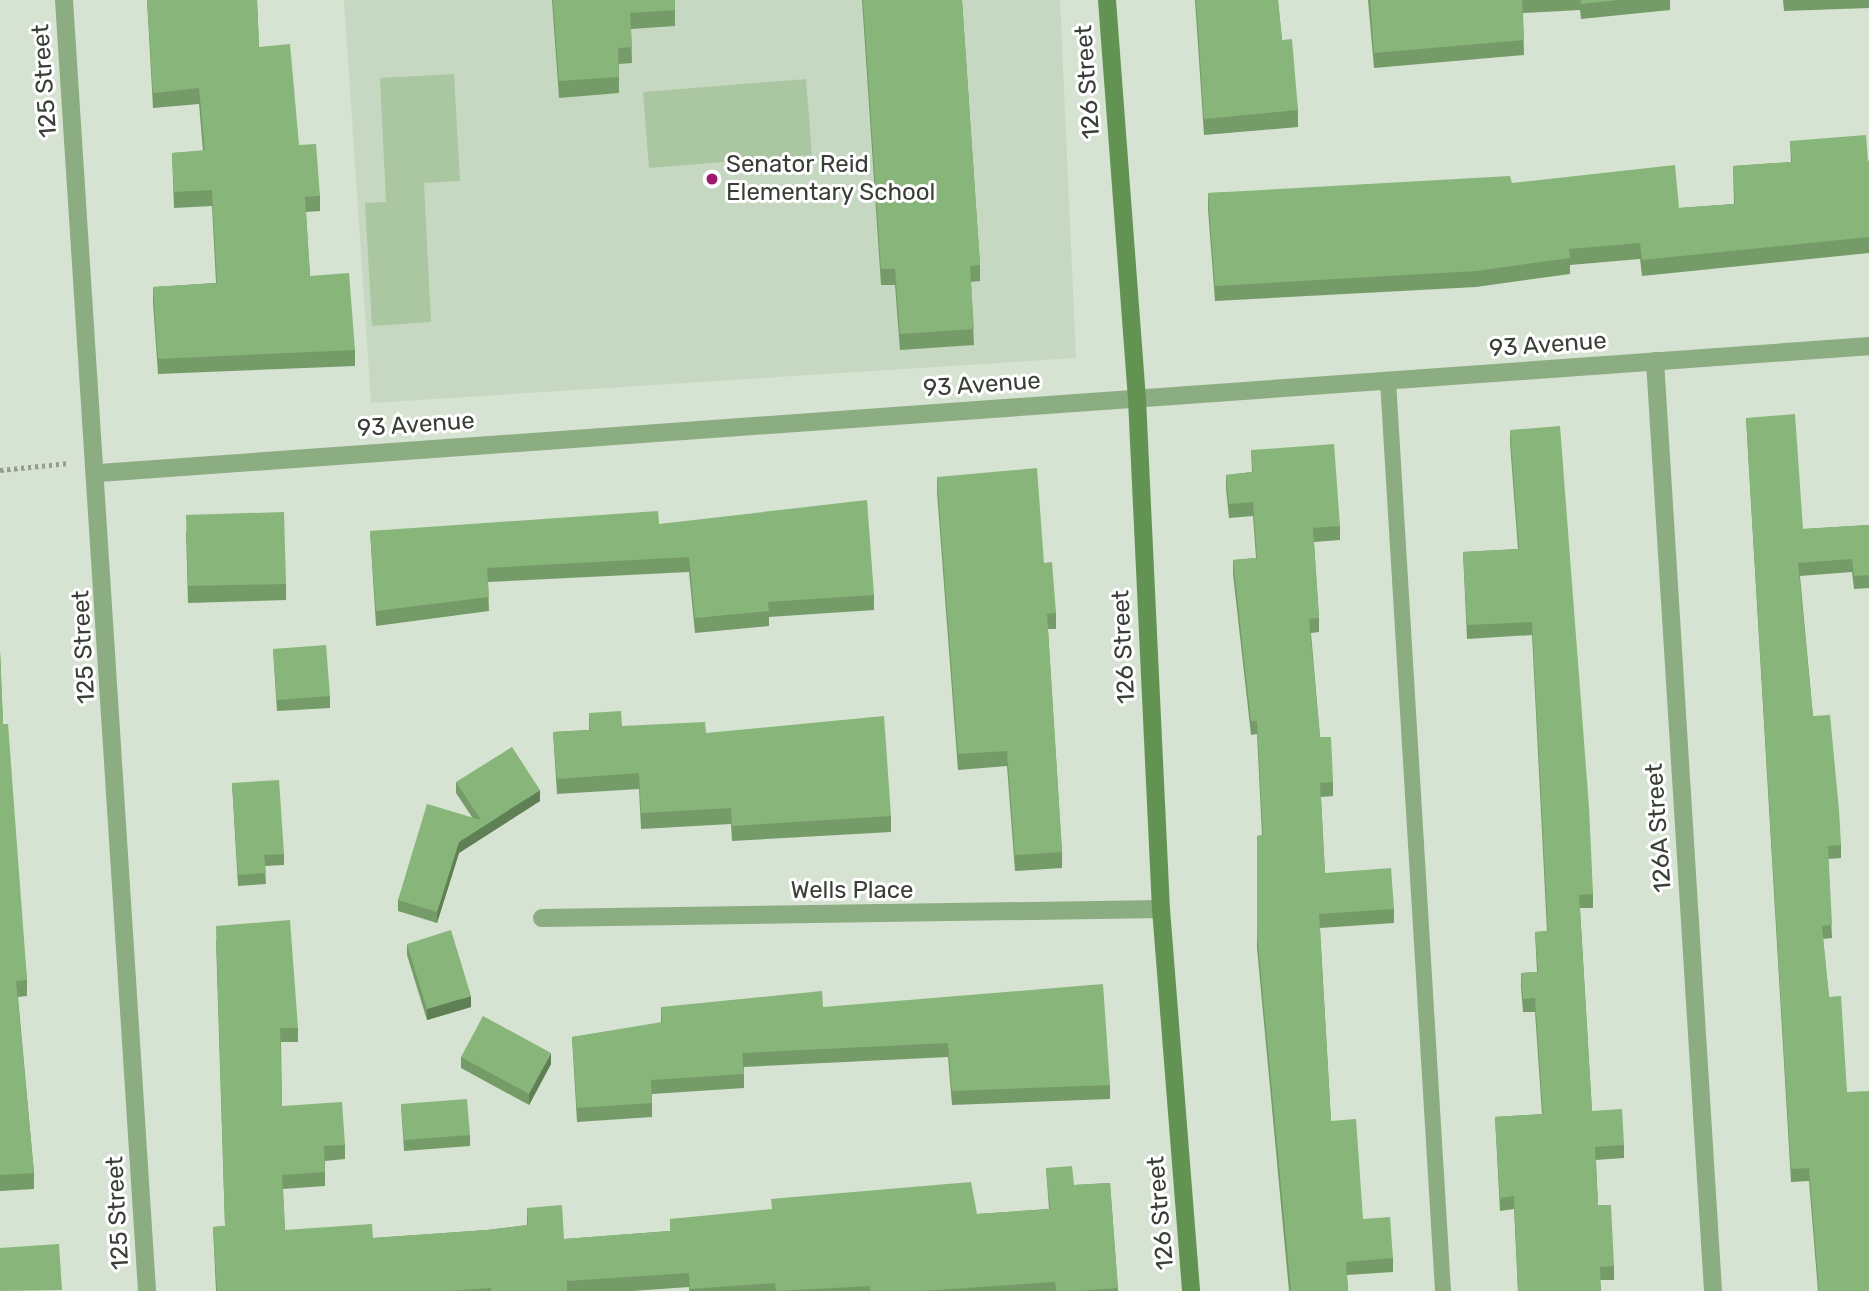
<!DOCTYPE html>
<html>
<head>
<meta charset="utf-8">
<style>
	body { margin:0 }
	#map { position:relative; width:1869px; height:1291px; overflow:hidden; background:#d6e3d2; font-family:Rubik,sans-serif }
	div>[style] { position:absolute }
	.built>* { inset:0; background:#c6d8c1 }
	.green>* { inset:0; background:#aac7a1 }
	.path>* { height:4.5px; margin-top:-2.25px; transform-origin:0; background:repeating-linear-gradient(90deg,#939d90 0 3.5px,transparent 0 7px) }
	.lane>* { height:16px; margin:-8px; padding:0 8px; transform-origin:8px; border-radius:8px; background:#8cac82 }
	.street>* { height:18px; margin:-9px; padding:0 9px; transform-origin:9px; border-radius:9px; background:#8cac82 }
	.secondary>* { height:18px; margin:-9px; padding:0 9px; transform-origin:9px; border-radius:9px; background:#639353 }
	.wall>* { inset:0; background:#759c68 }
	.shaded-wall>* { inset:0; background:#5f7f55 }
	.building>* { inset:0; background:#88b579 }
	.dots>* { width:19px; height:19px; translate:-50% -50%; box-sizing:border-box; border:4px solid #fff; border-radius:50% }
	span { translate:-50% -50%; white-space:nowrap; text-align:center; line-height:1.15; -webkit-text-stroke:6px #fff; paint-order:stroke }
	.street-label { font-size:24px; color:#393e37 }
	.poi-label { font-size:24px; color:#393e37 }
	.left { translate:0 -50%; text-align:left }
</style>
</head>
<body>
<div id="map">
	<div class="built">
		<div style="clip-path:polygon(344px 0,1060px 0,1076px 358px,371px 403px)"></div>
	</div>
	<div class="green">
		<div style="clip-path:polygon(454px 74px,460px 181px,424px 183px,431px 322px,372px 326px,365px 203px,386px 202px,380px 78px)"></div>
		<div style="clip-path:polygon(806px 79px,812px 155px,649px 168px,643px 92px)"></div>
	</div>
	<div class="path">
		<div style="left:0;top:470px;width:69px;rotate:-5.8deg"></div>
	</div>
	<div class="lane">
		<div style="left:1388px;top:381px;width:912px;rotate:86.54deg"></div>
	</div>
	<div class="street">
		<div style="left:64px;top:0;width:1294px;rotate:86.32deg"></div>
		<div style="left:1655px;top:361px;width:932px;rotate:86.43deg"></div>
		<div style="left:99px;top:473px;width:1775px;rotate:-4.1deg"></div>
		<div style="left:542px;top:918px;width:619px;rotate:-0.83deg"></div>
	</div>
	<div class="secondary">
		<div style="left:1107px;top:0;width:400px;rotate:85.7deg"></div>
		<div style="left:1137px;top:399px;width:511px;rotate:87.31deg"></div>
		<div style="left:1161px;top:909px;width:383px;rotate:85.5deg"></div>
	</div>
	<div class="wall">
		<div style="clip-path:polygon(147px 0,257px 0,259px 47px,320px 196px,320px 211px,306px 212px,310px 276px,355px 350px,355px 366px,158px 374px,153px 303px,153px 287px,216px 283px,212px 206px,174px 208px,172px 153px,203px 151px,199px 104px,153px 108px)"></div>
		<div style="clip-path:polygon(552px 0,675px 0,675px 26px,631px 29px,632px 63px,619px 64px,619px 93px,559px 98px)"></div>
		<div style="clip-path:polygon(862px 0,962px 0,980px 265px,980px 281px,971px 282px,974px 345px,900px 350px,895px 285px,881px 285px)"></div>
		<div style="clip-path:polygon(1195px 0,1278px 0,1282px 40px,1298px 110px,1298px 127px,1204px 135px)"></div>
		<div style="clip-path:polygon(1368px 0,1670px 0,1670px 10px,1581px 19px,1580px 10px,1523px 13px,1524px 55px,1374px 68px)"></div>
		<div style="clip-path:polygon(1783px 0,1869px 0,1869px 8px,1784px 11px)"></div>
		<div style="clip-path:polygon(1790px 141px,1869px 161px,1869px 253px,1642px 276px,1640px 259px,1570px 265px,1570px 274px,1476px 287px,1215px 301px,1208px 209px,1208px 193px,1512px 183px,1679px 208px,1734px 204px,1733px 166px,1791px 162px)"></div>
		<div style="clip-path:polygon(1746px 418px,1803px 529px,1869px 525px,1869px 588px,1854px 589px,1852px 572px,1800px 576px,1813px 716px,1841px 845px,1841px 858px,1828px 859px,1832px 938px,1823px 939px,1829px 997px,1847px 1092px,1869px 1291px,1818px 1291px,1809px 1181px,1791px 1182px)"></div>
		<div style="clip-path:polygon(1510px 430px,1593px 894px,1593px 908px,1580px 908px,1592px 1111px,1624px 1145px,1624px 1158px,1596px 1160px,1598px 1205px,1614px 1266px,1614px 1280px,1600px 1280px,1601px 1291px,1518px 1291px,1514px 1209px,1500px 1211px,1495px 1117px,1542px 1114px,1535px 1012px,1523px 1012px,1521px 987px,1521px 973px,1537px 972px,1535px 932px,1547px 931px,1532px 635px,1467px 639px,1463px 552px,1518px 549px,1510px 443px)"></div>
		<div style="clip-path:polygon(1251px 450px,1340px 526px,1340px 540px,1314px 542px,1319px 618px,1319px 632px,1311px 633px,1320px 737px,1333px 782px,1333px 796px,1321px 797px,1325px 873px,1394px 909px,1394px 923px,1320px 928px,1331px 1121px,1363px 1219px,1393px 1258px,1393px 1272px,1347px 1275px,1348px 1291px,1289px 1291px,1257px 948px,1257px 836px,1262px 835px,1257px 734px,1251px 735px,1233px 574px,1233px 560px,1256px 558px,1253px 516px,1229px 518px,1226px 488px,1226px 475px,1252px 472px)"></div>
		<div style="clip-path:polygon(937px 477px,1044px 563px,1056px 613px,1056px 629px,1048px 629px,1062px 852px,1062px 868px,1015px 871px,1007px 766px,958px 770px,937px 492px)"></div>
		<div style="clip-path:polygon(659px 524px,874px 595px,874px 610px,769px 617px,769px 626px,695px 633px,689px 572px,488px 582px,489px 611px,376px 626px,370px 531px)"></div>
		<div style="clip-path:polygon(186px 531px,286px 584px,286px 600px,188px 603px)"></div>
		<div style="clip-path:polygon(273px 649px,330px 696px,330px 708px,277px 711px)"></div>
		<div style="clip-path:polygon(0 650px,3px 724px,27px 980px,27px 996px,18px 997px,34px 1173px,34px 1189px,0 1191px)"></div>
		<div style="clip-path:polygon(589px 713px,622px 726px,706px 733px,891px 816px,891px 832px,732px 841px,731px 824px,641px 829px,639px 789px,557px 794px,553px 732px,589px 730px)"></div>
		<div style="clip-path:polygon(456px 782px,540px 801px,459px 853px,437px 923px,398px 911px,398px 900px,472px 817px,456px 793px)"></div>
		<div style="clip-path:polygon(232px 783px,284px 854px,284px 865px,265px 866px,266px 884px,238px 886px)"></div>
		<div style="clip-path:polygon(216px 940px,298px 1028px,298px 1042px,281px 1042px,282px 1106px,345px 1145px,345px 1159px,325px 1161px,325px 1186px,283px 1189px,285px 1230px,373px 1238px,487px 1230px,527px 1225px,527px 1208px,564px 1239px,670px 1231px,670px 1219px,977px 1214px,1049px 1209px,1046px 1168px,1074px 1185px,1110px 1183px,1118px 1291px,689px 1291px,689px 1287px,633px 1291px,216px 1291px,213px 1227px,225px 1226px)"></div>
		<div style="clip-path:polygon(407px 944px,471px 1007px,427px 1020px,407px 955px)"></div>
		<div style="clip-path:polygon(661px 1007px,823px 1007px,1110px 1085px,1110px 1099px,952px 1105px,948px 1057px,744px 1067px,744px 1088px,652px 1094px,652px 1117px,577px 1122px,572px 1037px,661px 1023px)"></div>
		<div style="clip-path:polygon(461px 1057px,551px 1064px,529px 1105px,461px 1068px)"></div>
		<div style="clip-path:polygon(401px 1104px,470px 1135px,470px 1146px,404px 1151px)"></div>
	</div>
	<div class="shaded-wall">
		<div style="clip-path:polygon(540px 790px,540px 801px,459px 853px,437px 923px,437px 912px,459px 842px)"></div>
		<div style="clip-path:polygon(471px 996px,471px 1007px,427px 1020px,427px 1009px)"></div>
		<div style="clip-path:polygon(551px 1053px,551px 1064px,529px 1105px,529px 1094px)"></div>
	</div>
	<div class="building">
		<div style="clip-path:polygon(147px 0,257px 0,259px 47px,290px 44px,299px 145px,316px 144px,320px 196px,305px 197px,310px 276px,349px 273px,355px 350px,158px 359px,153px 287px,217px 283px,212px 190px,174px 192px,172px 153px,205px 150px,199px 88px,153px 93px)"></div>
		<div style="clip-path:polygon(553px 0,675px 0,675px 10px,630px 13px,632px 47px,618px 48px,619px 77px,559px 81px)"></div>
		<div style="clip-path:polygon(863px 0,962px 0,980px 265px,970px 266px,974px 329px,900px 334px,895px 269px,881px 269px)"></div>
		<div style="clip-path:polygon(1196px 0,1278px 0,1282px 40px,1292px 39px,1298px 110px,1204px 119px)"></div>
		<div style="clip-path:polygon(1370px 0,1522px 0,1524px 40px,1374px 53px)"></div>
		<div style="clip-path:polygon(1581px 0,1619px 0,1581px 4px)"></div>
		<div style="clip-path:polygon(1866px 135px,1868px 161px,1869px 161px,1869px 237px,1642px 260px,1640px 243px,1569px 249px,1570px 258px,1476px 271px,1215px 286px,1208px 193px,1510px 176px,1512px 183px,1675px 165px,1679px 208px,1735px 204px,1733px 166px,1792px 162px,1790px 141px)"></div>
		<div style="clip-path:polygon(1795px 414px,1803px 529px,1869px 525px,1869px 575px,1854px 576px,1852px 559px,1798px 563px,1813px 716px,1830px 715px,1839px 810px,1841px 845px,1828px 846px,1832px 925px,1822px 926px,1829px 997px,1841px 996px,1847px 1092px,1869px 1091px,1869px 1291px,1819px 1291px,1809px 1168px,1791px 1169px,1746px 418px)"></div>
		<div style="clip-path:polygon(1560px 426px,1589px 807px,1593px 894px,1579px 895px,1592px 1111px,1622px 1109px,1624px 1145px,1595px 1147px,1598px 1205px,1611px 1205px,1614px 1266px,1600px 1267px,1601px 1291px,1518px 1291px,1514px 1196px,1500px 1198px,1495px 1117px,1543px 1114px,1535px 998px,1523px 999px,1521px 973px,1538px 972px,1535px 932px,1548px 931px,1532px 622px,1467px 625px,1463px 552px,1519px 549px,1510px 430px)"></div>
		<div style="clip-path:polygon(1334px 444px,1340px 526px,1313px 528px,1319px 618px,1309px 619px,1320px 737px,1331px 737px,1333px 782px,1320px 783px,1325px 873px,1391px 868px,1394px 909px,1319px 914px,1331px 1121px,1356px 1119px,1363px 1219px,1390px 1217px,1393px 1258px,1346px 1262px,1348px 1291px,1291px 1291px,1257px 934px,1257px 836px,1263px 835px,1257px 721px,1251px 721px,1233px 560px,1257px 558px,1253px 502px,1229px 504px,1226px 475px,1253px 472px,1251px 450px)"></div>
		<div style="clip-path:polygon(1037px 468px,1044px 563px,1052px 562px,1056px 613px,1047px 614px,1062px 852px,1015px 855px,1007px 751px,958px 754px,937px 477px)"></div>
		<div style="clip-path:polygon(867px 500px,874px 595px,768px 602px,769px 611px,695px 618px,689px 557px,487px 568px,489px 597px,376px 611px,370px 531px,658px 511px,659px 524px)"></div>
		<div style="clip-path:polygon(284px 512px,286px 584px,188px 586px,186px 515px)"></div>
		<div style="clip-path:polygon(326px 645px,330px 696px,277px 700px,273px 649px)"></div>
		<div style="clip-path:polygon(0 650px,3px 724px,8px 724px,27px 980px,16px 981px,34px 1173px,0 1175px)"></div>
		<div style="clip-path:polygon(621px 711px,622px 726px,705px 722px,706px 733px,884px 716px,891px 816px,732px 826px,731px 808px,641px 813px,639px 773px,557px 779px,553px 732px,590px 730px,589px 713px)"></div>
		<div style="clip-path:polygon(512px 747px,540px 790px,459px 842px,437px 912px,398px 900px,427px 804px,481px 820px,456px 782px)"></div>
		<div style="clip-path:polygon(279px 780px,284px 854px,264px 855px,266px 873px,238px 875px,232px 783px)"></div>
		<div style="clip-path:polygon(290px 920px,298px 1028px,280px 1028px,282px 1106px,342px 1102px,345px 1145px,324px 1146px,325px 1172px,282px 1175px,285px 1230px,372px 1224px,373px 1238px,487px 1230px,528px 1225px,527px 1208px,562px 1205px,564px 1239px,670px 1231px,670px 1219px,772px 1209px,771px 1199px,971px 1182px,977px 1214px,1050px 1209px,1046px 1168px,1072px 1166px,1074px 1185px,1110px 1183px,1118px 1288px,1080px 1291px,1056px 1291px,1055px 1282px,921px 1291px,870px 1291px,870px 1286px,776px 1291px,775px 1283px,690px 1289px,689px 1273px,567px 1281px,567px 1291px,491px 1291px,491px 1288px,449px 1291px,217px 1291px,213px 1227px,225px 1226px,216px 926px)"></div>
		<div style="clip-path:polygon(451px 930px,471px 996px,427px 1009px,407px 944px)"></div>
		<div style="clip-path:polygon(1103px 984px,1110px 1085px,952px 1091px,948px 1043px,742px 1053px,744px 1074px,651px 1080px,652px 1103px,577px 1108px,572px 1037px,662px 1022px,661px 1007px,822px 991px,823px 1007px)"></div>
		<div style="clip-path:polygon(483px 1016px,551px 1053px,529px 1094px,461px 1057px)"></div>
		<div style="clip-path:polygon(467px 1099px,470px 1135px,404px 1140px,401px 1104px)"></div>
		<div style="clip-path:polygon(59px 1244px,62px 1290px,0 1291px,0 1248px)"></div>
	</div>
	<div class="dots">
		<div style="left:712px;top:179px;background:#9c196c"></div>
	</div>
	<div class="street-label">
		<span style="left:45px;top:81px;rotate:-94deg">125 Street</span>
		<span style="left:1088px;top:82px;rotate:-94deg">126 Street</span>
		<span style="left:1548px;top:345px;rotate:-4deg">93 Avenue</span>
		<span style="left:982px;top:385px;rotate:-4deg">93 Avenue</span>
		<span style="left:416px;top:425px;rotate:-4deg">93 Avenue</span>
		<span style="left:84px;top:647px;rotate:-93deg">125 Street</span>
		<span style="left:1124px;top:647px;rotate:-93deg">126 Street</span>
		<span style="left:1659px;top:828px;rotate:-94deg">126A Street</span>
		<span style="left:852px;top:891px">Wells Place</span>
		<span style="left:118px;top:1213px;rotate:-93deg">125 Street</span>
		<span style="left:1161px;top:1213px;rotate:-95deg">126 Street</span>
	</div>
	<div class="poi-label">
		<span class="left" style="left:726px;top:179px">Senator Reid<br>Elementary School</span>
	</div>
</div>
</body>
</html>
